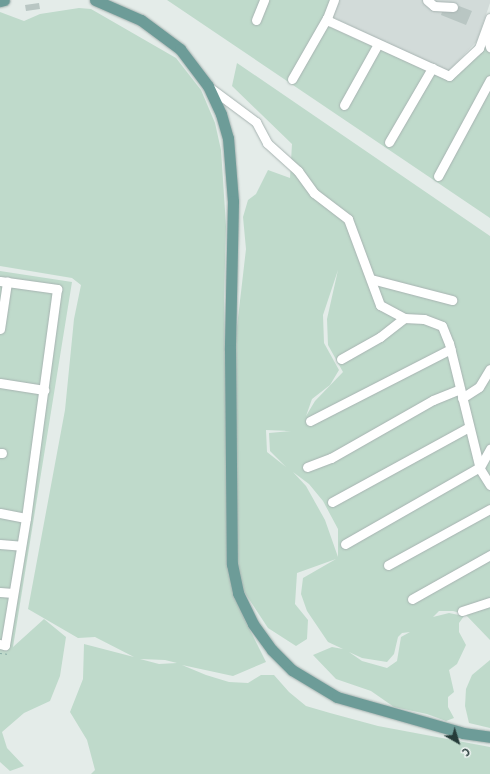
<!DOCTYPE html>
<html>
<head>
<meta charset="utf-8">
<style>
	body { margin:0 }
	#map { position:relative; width:490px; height:774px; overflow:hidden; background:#e4ece9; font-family:"Source Sans 3",sans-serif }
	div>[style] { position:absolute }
	.built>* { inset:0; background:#d2dbd9 }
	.green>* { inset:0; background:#bfdacb }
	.building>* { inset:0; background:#b9c6c3 }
	.path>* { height:1px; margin-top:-0.5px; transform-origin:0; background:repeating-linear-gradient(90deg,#88aca6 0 2px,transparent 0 5px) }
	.roads { filter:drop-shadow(0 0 1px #a7b3b1) drop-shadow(0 0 1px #a7b3b1) }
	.minor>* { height:9px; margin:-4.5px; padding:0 4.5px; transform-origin:4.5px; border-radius:4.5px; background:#fff }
	.major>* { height:11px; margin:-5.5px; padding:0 5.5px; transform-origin:5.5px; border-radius:5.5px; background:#6d9c98 }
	span { translate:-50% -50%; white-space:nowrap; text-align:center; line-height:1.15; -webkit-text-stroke:3px #f4f8f7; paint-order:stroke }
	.north { position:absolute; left:438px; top:722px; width:40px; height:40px; -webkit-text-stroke:3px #f4f8f7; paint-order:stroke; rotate:141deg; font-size:11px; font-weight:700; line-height:16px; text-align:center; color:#253b39 }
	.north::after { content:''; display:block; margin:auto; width:14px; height:18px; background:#253b39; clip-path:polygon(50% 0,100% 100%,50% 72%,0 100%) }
</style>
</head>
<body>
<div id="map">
	<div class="built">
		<div style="clip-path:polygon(337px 0,490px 0,490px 3px,477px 41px,448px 72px,330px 16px)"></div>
	</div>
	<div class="green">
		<div style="clip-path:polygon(167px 0,330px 0,323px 24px,450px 81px,484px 50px,490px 31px,490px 218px)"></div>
		<div style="clip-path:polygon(evenodd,79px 8px,91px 9px,176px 58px,201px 90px,215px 123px,221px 150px,226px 226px,224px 301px,227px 501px,244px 618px,266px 662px,233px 676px,182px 665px,206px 675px,229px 682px,248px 683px,261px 675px,274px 675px,289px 692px,306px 706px,330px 713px,378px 726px,490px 747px,490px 774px,91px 774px,95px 770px,87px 740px,70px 712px,83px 679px,84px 644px,134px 657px,95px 637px,78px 638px,28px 609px,65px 410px,74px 319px,81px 285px,72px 278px,0 266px,0 12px,24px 21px,40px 14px,79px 8px,140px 659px,165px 660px,177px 663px,159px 664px,140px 659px)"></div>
		<div style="clip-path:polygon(evenodd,237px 63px,490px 236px,490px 640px,465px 614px,453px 611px,439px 611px,433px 617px,449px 613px,464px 616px,459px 623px,459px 632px,466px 645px,457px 664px,449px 670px,454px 692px,448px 697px,448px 707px,454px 718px,446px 721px,427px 714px,394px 707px,371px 691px,336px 679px,313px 655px,332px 647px,343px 649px,328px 642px,307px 611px,301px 594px,303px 578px,336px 559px,297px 573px,295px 604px,308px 620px,307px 639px,296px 646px,268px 628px,239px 584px,236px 561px,235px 344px,246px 249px,243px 217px,248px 200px,256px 194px,268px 170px,290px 178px,292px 144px,232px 86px,237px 63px,338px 270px,327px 319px,328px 345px,343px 372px,315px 401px,306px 416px,312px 399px,330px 385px,339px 370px,324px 343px,323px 315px,338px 270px,237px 63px,266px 430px,291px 431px,269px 433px,270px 451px,286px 467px,267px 452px,266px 430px,237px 63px,293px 472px,309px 484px,323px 501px,338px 529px,338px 557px,325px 520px,306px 486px,293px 472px,237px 63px,410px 632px,401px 637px,397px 661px,387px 668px,362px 661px,349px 652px,362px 658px,387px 662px,394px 654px,398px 637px,402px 633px,410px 632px)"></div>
		<div style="clip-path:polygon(0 271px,72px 282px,13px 647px,44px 619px,66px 637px,60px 676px,50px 701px,24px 713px,2px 732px,7px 748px,24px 766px,10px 771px,0 762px)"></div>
		<div style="clip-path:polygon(490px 660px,490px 728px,469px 723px,465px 706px,466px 689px,472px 675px)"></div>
	</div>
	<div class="building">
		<div style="clip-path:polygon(39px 3px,40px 9px,26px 11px,25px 5px)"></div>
		<div style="clip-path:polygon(459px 6px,472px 11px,466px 25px,441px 15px,442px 12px,456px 12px)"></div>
	</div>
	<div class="path">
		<div style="left:0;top:653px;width:9px;rotate:6deg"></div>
	</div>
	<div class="roads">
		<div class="minor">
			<div style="left:334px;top:0;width:19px;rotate:111deg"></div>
			<div style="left:327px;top:18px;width:4px;rotate:56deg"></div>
			<div style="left:329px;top:21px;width:132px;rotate:24.6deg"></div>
			<div style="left:449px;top:76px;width:41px;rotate:-43deg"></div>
			<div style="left:479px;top:48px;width:32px;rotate:-70deg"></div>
			<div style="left:427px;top:0;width:9px;rotate:41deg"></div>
			<div style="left:434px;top:6px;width:19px;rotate:3deg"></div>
			<div style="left:256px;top:20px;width:22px;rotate:-68deg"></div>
			<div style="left:486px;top:32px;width:16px;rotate:75deg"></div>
			<div style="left:292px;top:79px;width:70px;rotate:-60.2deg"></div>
			<div style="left:209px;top:87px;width:59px;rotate:36.7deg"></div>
			<div style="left:256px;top:122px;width:24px;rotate:62deg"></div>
			<div style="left:267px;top:143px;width:42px;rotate:42.1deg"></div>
			<div style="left:298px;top:171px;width:27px;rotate:54deg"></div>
			<div style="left:314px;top:193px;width:43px;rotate:37.4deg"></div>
			<div style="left:348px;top:219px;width:92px;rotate:69.6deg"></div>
			<div style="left:380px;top:305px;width:27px;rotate:28deg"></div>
			<div style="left:404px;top:318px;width:20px;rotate:3deg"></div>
			<div style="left:424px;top:319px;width:19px;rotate:21deg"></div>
			<div style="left:442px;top:326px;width:18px;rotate:68deg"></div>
			<div style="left:449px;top:343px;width:130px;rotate:76.2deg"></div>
			<div style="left:480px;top:469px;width:19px;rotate:58deg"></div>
			<div style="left:344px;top:105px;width:70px;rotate:-60.9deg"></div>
			<div style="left:389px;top:142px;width:86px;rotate:-59.8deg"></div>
			<div style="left:438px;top:176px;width:109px;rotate:-61.6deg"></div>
			<div style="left:371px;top:279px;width:84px;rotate:14.5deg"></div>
			<div style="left:0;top:281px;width:58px;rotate:8deg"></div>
			<div style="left:57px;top:289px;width:231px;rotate:97.7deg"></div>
			<div style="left:26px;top:518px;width:129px;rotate:99.4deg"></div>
			<div style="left:5px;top:645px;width:5px;rotate:-169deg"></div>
			<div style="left:0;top:329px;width:48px;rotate:-81.5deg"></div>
			<div style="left:341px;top:359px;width:45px;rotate:-29.4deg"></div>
			<div style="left:380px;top:337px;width:31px;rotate:-38deg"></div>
			<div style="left:0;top:383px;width:45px;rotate:9deg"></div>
			<div style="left:462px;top:398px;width:20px;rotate:-33deg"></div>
			<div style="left:479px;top:387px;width:21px;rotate:-59deg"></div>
			<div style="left:310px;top:421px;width:158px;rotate:-27.1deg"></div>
			<div style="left:0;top:453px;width:2px"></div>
			<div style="left:307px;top:467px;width:26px;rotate:-21deg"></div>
			<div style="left:331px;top:458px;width:117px;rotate:-29.6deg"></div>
			<div style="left:433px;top:400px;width:29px;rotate:-22deg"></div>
			<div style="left:332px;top:502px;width:156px;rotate:-28.7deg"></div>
			<div style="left:0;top:513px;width:26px;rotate:11deg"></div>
			<div style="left:0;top:544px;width:21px;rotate:5deg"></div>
			<div style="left:345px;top:544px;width:155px;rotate:-29.7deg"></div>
			<div style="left:480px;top:467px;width:21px;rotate:-61deg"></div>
			<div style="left:388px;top:565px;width:116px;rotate:-28.8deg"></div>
			<div style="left:0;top:592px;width:13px;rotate:4deg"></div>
			<div style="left:412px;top:599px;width:90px;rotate:-29.4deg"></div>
			<div style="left:462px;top:611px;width:29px;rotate:-18deg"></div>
		</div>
		<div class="major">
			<div style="left:95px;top:0;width:50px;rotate:23.5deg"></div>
			<div style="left:141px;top:20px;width:49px;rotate:36.6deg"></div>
			<div style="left:180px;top:49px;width:46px;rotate:52.9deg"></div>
			<div style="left:208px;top:86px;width:31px;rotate:65deg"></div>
			<div style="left:221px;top:114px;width:25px;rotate:74deg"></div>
			<div style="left:228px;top:138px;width:63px;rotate:85.5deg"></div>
			<div style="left:233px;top:201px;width:149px;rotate:91.2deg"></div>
			<div style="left:230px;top:350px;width:214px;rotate:89.5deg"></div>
			<div style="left:232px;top:564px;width:30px;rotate:78deg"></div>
			<div style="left:238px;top:593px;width:34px;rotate:64deg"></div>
			<div style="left:253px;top:624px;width:32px;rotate:54deg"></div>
			<div style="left:272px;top:650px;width:28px;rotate:45deg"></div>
			<div style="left:292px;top:670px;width:52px;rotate:31deg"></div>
			<div style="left:337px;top:697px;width:131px;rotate:15.9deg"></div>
			<div style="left:463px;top:733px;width:27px;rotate:8deg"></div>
			<div style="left:0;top:1px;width:4px;rotate:-14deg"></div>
		</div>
	</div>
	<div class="north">С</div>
</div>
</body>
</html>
